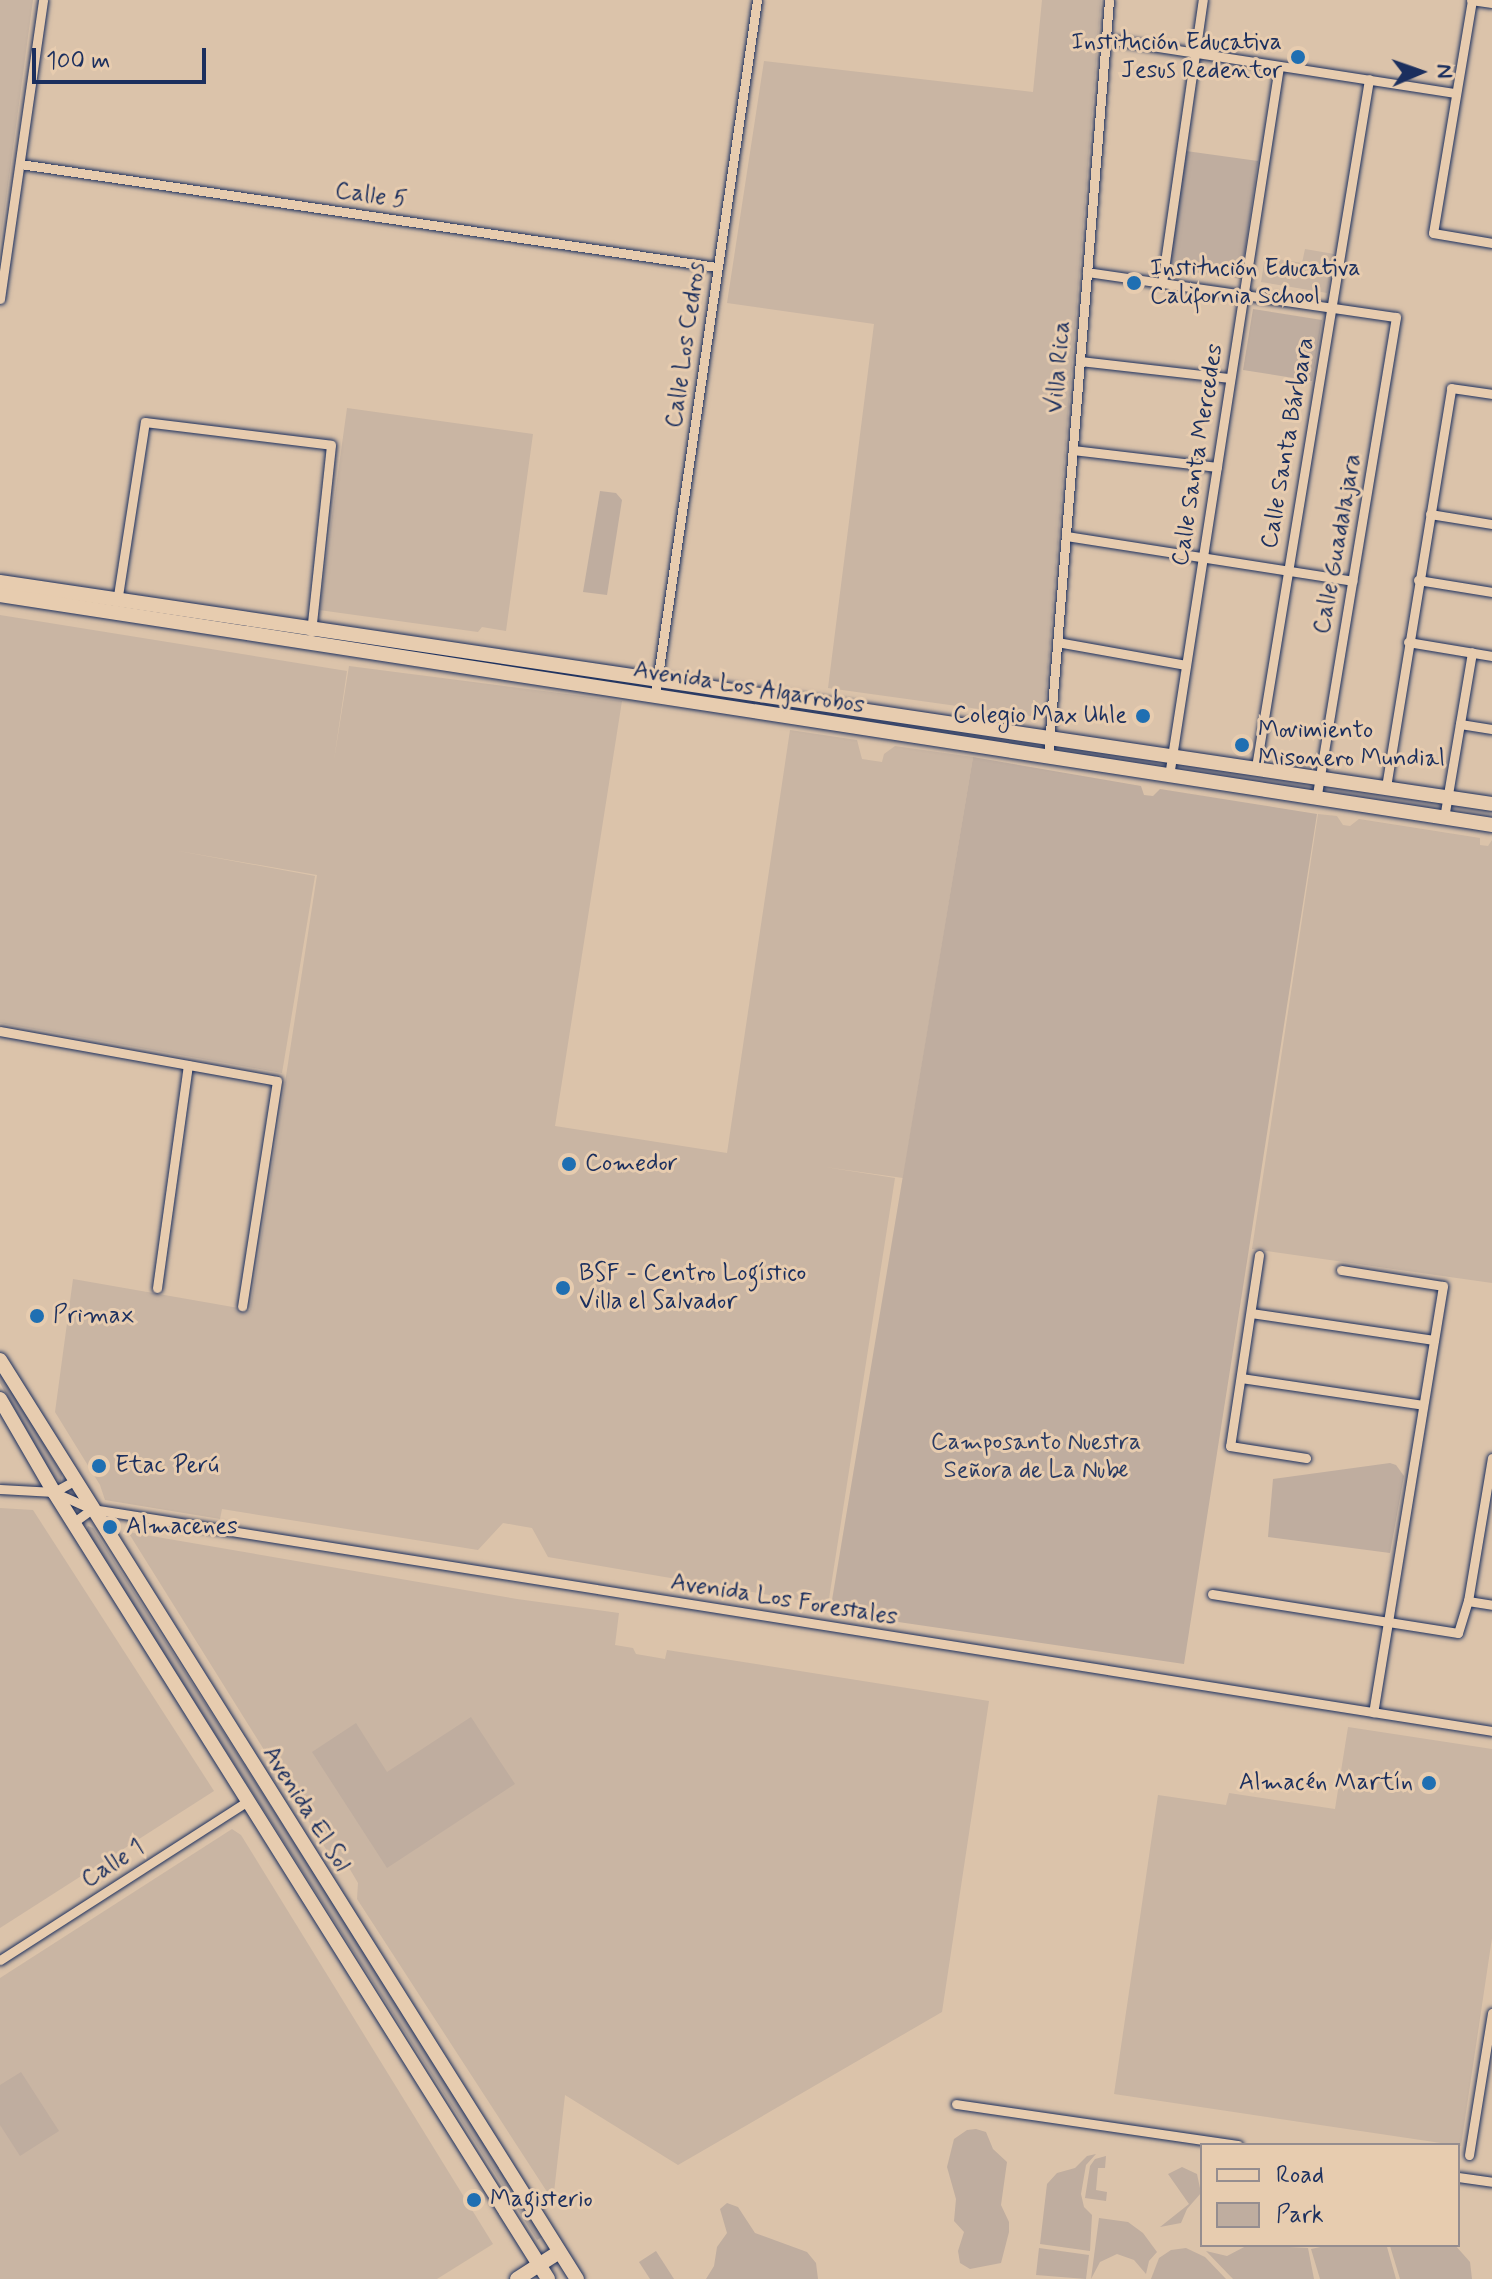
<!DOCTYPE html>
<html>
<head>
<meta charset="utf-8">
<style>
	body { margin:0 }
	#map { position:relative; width:1492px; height:2279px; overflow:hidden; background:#dbc3aa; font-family:Mynerve,sans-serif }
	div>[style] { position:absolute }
	.built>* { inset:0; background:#c9b5a3 }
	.green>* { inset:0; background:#bfad9f }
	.roads { filter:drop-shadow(0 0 2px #1b2f5e) drop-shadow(0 0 2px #1b2f5e) }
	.street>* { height:9px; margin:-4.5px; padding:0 4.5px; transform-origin:4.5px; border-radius:4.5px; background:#e7ccaf }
	.secondary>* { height:14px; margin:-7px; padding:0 7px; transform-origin:7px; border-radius:7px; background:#e7ccaf }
	.primary>* { height:14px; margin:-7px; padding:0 7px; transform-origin:7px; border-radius:7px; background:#e7ccaf }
	.dots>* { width:22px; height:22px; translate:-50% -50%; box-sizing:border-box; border:4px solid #e7ccaf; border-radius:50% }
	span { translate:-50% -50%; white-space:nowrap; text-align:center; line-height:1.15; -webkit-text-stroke:6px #e7ccaf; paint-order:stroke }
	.poi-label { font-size:24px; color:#1b2f5e }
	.right { translate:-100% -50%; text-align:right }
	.left { translate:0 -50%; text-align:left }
	.street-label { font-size:24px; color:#1b2f5e }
	.park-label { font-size:24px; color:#2b3c64 }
	.legend { position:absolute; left:1200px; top:2143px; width:260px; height:104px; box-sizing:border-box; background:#e7ccaf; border:2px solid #958d8f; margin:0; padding:10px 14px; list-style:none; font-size:24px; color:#1b2f5e }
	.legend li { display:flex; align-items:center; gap:16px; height:40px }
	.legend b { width:40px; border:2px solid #958d8f }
	.north { position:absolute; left:1380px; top:32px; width:80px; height:80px; -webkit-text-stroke:6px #e7ccaf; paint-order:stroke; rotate:88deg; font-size:22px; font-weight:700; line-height:32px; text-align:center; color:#1b2f5e }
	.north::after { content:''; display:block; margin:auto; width:28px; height:36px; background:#1b2f5e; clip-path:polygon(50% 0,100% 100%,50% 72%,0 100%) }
	.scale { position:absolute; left:32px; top:48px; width:174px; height:36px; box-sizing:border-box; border:4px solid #1b2f5e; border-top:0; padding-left:10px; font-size:24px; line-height:28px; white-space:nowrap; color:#1b2f5e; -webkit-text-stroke:6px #e7ccaf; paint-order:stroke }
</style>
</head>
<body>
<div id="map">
	<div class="built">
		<div style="clip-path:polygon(0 0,33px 0,0 244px)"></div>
		<div style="clip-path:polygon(1042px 0,1101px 0,1044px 718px,828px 688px,874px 324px,727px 303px,764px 61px,1033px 92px)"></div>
		<div style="clip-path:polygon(1305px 249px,1334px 254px,1327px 293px,1261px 282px,1265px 257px,1302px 263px)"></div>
		<div style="clip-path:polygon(347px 408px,533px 434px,506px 631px,482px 627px,478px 632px,319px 610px)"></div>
		<div style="clip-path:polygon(0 615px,347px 671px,334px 760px,349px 666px,622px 701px,555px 1126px,727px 1153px,790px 730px,857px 740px,862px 759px,882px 762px,884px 754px,895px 746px,973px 757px,903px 1178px,825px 1167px,895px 1178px,828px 1605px,548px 1557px,532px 1528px,503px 1523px,478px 1550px,222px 1509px,220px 1519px,105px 1500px,100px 1485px,55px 1412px,73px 1279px,250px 1310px,317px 875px,173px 850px,315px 876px,282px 1073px,0 1023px)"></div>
		<div style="clip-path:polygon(1318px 814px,1337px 816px,1343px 825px,1350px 826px,1359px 819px,1480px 838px,1480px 845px,1488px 846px,1492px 840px,1492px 1283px,1252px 1249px)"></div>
		<div style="clip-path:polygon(0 1508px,33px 1510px,214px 1791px,0 1928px)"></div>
		<div style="clip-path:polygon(128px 1532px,517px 1599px,619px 1613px,615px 1645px,633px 1648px,636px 1654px,665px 1659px,667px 1650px,989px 1701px,942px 2012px,678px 2165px,565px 2095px,553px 2201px,357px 1899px,358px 1883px,348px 1866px,334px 1862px)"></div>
		<div style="clip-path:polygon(1348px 1727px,1492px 1749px,1492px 1938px,1461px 2146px,1114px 2094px,1158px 1795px,1226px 1805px,1229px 1793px,1335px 1809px)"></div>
		<div style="clip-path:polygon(232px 1829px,241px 1835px,493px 2244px,437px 2279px,0 2279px,0 1978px)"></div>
	</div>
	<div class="green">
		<div style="clip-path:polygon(1186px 151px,1258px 161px,1241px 279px,1169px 269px)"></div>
		<div style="clip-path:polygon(1253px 309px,1322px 320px,1312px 381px,1243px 370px)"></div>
		<div style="clip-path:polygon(600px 491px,616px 493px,622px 500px,607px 595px,583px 592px)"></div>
		<div style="clip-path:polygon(973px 757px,1141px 786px,1144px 795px,1153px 796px,1160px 789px,1317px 814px,1184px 1664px,830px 1612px)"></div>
		<div style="clip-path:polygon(0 1371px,62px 1474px,61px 1481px,55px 1480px,0 1383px)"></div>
		<div style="clip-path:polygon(1390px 1463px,1396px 1465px,1404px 1476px,1390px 1553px,1268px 1537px,1273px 1479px)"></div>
		<div style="clip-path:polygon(88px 1526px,93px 1528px,545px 2235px,537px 2240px,86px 1531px)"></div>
		<div style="clip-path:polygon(471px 1717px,515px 1784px,387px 1868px,312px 1752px,356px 1723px,387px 1772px)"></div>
		<div style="clip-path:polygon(21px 2072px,59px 2131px,20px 2156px,0 2125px,0 2085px)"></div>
		<div style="clip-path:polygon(976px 2129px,986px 2132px,993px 2149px,1007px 2162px,1001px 2205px,1009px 2222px,1009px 2232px,1001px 2263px,970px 2269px,960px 2263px,958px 2251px,964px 2232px,954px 2221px,956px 2199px,947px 2167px,954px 2139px,967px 2130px)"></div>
		<div style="clip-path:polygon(1096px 2154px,1086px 2165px,1081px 2194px,1084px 2207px,1092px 2215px,1090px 2251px,1040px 2244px,1047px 2184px,1057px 2173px,1075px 2168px,1087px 2156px)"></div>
		<div style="clip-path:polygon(1106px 2156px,1105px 2168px,1098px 2168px,1096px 2190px,1107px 2192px,1106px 2201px,1085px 2198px,1090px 2166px,1095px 2159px)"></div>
		<div style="clip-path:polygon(1182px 2167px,1197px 2174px,1201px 2193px,1187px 2209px,1181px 2223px,1160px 2227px,1189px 2204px,1168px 2174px)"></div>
		<div style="clip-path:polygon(727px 2203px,738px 2207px,755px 2233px,807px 2252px,816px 2263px,818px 2279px,706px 2279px,714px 2266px,717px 2247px,727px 2233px,720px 2209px)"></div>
		<div style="clip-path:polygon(1099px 2218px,1128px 2222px,1143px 2233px,1157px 2252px,1149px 2261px,1146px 2274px,1134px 2260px,1117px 2254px,1100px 2262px,1091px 2279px)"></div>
		<div style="clip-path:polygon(1248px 2245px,1308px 2248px,1314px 2279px,1233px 2279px,1206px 2251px,1227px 2256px)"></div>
		<div style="clip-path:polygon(1330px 2245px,1387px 2247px,1396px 2279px,1320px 2279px,1311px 2249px)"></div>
		<div style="clip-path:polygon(1455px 2245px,1470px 2262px,1472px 2279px,1400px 2279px,1390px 2246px)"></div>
		<div style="clip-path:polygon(1039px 2248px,1089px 2255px,1086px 2279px,1036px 2275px)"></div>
		<div style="clip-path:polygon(1186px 2248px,1205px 2257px,1226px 2279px,1151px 2279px,1159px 2258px,1171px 2250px)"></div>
		<div style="clip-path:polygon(656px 2251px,674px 2279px,650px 2279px,639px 2262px)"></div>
	</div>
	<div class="roads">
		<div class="street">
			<div style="left:1471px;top:0;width:21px;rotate:8deg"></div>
			<div style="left:1472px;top:0;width:236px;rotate:99.5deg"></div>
			<div style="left:1433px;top:233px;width:60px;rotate:9.6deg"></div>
			<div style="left:1106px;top:39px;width:354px;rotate:8.8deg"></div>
			<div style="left:20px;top:164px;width:705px;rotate:8.41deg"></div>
			<div style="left:1087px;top:272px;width:312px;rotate:8.3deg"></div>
			<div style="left:1396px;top:317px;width:488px;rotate:99.4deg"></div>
			<div style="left:1162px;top:283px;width:286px;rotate:-81.8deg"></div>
			<div style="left:0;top:299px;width:302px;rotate:-81.8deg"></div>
			<div style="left:1080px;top:361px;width:151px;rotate:6.5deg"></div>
			<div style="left:1073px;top:450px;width:145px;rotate:6.7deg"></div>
			<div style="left:1430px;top:514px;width:63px;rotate:9.2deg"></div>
			<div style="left:1066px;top:536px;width:290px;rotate:8.9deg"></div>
			<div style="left:1418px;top:580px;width:75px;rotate:9.2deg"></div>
			<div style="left:117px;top:602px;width:182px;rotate:-81.2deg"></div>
			<div style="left:145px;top:422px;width:187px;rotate:7deg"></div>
			<div style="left:331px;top:445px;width:188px;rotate:96.1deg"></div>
			<div style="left:1057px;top:642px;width:131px;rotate:10.1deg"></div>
			<div style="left:1408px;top:642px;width:85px;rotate:9.5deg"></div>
			<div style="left:655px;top:696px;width:703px;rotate:-81.66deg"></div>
			<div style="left:1460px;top:724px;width:32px;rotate:9deg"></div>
			<div style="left:1048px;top:757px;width:759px;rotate:-85.39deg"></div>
			<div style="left:1256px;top:767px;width:697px;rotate:-80.67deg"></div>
			<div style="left:1169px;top:776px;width:718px;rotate:-81.19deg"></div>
			<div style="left:1386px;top:787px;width:404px;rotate:-80.7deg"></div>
			<div style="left:1451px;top:388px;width:41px;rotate:8.3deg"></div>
			<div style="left:1444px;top:818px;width:168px;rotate:-80.4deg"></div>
			<div style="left:0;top:1031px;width:281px;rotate:10.2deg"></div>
			<div style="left:277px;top:1081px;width:228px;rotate:98.8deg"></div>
			<div style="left:1259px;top:1255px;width:193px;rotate:98.6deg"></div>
			<div style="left:1230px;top:1446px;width:77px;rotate:9deg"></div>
			<div style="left:1341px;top:1270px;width:103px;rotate:8.9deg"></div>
			<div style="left:1443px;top:1286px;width:432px;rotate:99.3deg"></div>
			<div style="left:157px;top:1288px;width:225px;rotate:-82.1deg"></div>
			<div style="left:1251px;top:1313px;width:185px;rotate:8.4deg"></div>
			<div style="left:1241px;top:1378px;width:184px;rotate:8.4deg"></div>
			<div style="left:0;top:1489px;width:54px;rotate:3.2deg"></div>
			<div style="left:54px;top:1492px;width:23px;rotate:-29deg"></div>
			<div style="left:58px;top:1494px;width:36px;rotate:24deg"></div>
			<div style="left:74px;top:1522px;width:22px;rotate:-36deg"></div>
			<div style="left:92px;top:1509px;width:1417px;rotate:9.01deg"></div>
			<div style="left:1212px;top:1594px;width:249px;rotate:9deg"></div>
			<div style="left:1458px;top:1633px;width:34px;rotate:-73deg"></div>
			<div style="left:1468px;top:1601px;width:145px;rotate:-80.5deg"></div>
			<div style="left:1468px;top:1601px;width:24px;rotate:9deg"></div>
			<div style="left:0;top:1960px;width:295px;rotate:-32.7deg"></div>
			<div style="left:956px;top:2104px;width:285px;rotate:8.3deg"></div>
			<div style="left:1469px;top:2155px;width:144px;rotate:-80.8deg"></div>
			<div style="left:1458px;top:2177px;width:34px;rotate:8deg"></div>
		</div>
		<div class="secondary">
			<div style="left:0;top:582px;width:1508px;rotate:8.46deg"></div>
			<div style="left:0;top:595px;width:1510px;rotate:8.76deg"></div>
			<div style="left:517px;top:2279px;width:50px;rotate:-32.7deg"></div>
		</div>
		<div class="primary">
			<div style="left:0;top:1360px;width:1085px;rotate:57.88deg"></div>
			<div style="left:0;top:1399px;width:108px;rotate:59.9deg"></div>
			<div style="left:54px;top:1492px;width:929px;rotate:57.88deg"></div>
		</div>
	</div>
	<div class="dots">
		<div style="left:1298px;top:57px;background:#1f6fb2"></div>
		<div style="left:1134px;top:283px;background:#1f6fb2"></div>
		<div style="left:1143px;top:716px;background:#1f6fb2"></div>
		<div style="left:1242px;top:745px;background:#1f6fb2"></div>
		<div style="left:569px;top:1164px;background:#1f6fb2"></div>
		<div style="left:563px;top:1288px;background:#1f6fb2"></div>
		<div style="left:37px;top:1316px;background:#1f6fb2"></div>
		<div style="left:99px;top:1466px;background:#1f6fb2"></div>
		<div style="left:110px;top:1527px;background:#1f6fb2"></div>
		<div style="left:1429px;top:1783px;background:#1f6fb2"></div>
		<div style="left:474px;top:2200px;background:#1f6fb2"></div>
	</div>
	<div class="poi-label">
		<span class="right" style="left:1282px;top:57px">Institución Educativa<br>Jesus Redentor</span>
		<span class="left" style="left:1150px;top:283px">Institución Educativa<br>California School</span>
		<span class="right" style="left:1127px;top:716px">Colegio Max Uhle</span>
		<span class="left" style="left:1258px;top:745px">Movimiento<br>Misonero Mundial</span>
		<span class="left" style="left:585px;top:1164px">Comedor</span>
		<span class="left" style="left:579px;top:1288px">BSF - Centro Logístico<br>Villa el Salvador</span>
		<span class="left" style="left:53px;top:1316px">Primax</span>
		<span class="left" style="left:115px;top:1466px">Etac Perú</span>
		<span class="left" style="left:126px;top:1527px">Almacenes</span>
		<span class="right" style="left:1413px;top:1783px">Almacén Martín</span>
		<span class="left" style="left:490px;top:2200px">Magisterio</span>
	</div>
	<div class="street-label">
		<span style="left:371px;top:196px;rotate:8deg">Calle 5</span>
		<span style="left:686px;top:345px;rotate:-82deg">Calle Los Cedros</span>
		<span style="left:1059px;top:367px;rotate:-85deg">Villa Rica</span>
		<span style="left:1288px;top:443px;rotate:-80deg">Calle Santa Bárbara</span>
		<span style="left:1198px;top:455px;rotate:-81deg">Calle Santa Mercedes</span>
		<span style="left:1338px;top:544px;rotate:-80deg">Calle Guadalajara</span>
		<span style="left:749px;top:688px;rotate:9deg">Avenida Los Algarrobos</span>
		<span style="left:784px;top:1600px;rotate:9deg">Avenida Los Forestales</span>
		<span style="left:306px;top:1809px;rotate:58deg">Avenida El Sol</span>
		<span style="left:113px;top:1864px;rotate:-33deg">Calle 1</span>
	</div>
	<div class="park-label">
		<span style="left:1036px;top:1457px">Camposanto Nuestra<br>Señora de La Nube</span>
	</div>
	<ul class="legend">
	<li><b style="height:10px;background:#e7ccaf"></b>Road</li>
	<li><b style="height:22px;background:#bfad9f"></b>Park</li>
	</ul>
	<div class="north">N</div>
	<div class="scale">100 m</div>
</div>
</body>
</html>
